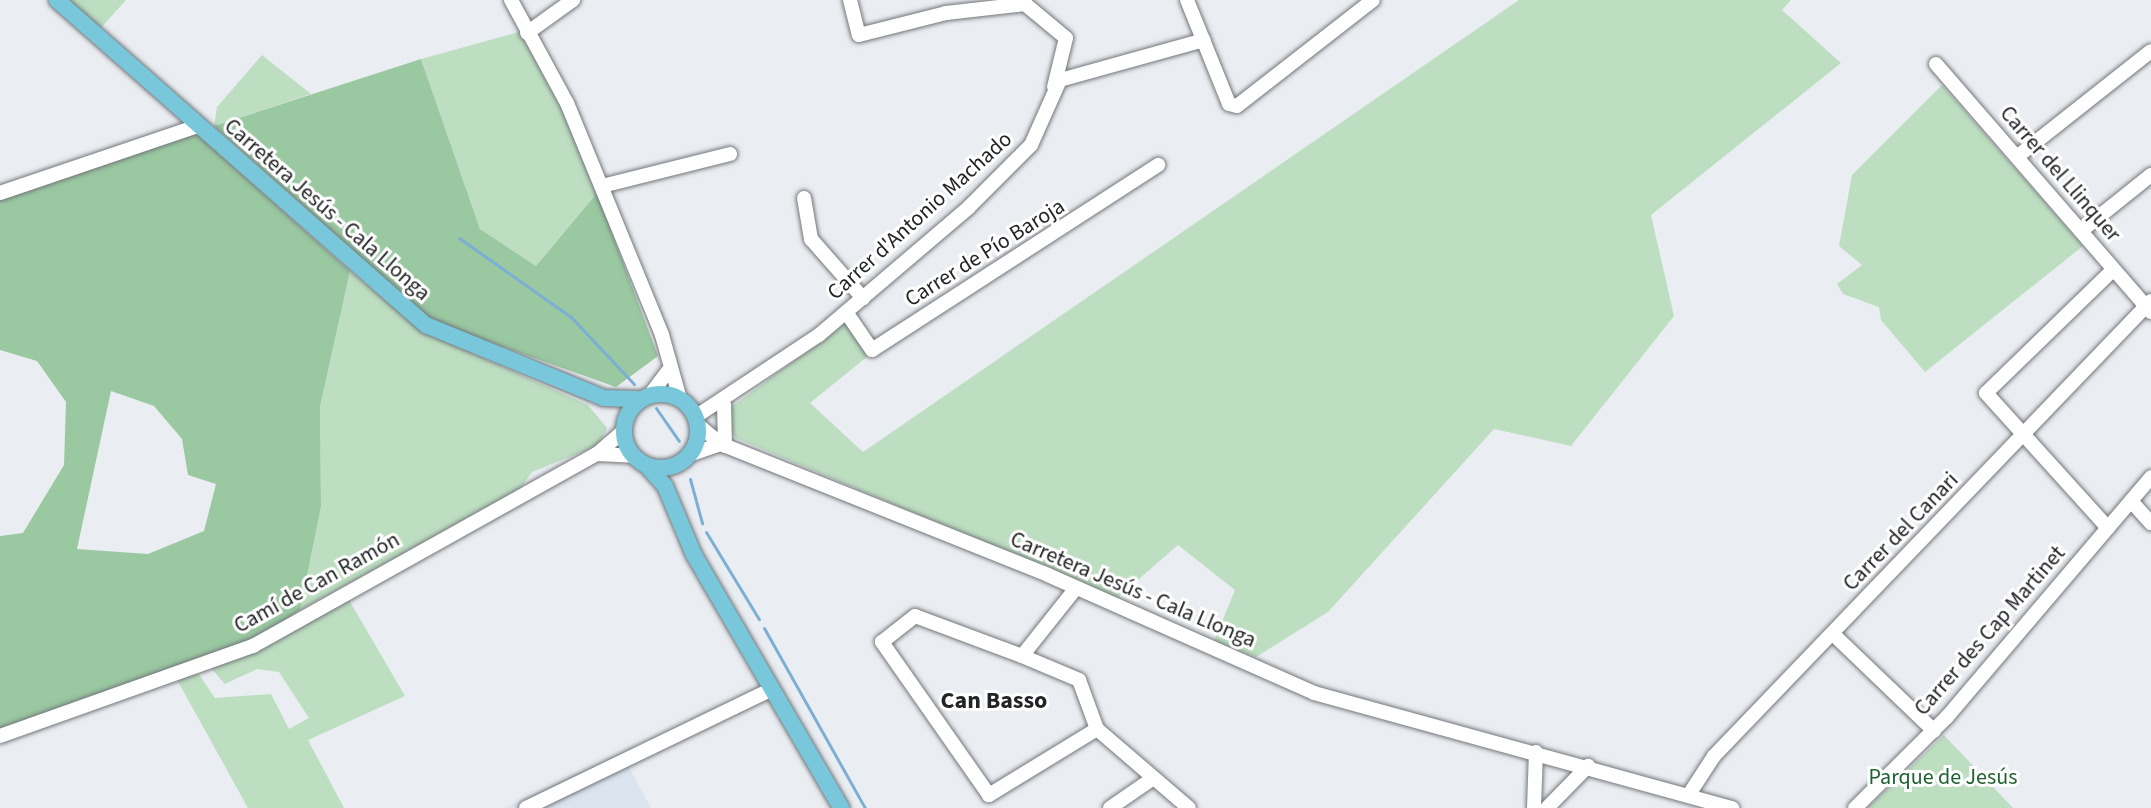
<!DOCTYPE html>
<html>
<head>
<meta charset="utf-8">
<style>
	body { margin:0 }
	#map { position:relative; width:2151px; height:808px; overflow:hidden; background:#eaeef2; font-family:"Source Sans 3",sans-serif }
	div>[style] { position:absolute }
	.built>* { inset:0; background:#dce4ef }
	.green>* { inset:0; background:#bddec1 }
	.forest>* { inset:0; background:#99c8a1 }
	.stream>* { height:3px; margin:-1.5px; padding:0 1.5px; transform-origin:1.5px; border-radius:1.5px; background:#7cafd3 }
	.roads { filter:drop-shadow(0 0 2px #73767a) drop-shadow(0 0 2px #73767a) }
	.minor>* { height:14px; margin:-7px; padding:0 7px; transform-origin:7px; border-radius:7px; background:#fff }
	.major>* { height:16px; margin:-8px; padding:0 8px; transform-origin:8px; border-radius:8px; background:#78c7db }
	.major>.ring { margin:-8px; padding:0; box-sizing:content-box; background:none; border:16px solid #78c7db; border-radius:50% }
	span { translate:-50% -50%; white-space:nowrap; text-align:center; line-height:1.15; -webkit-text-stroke:6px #fff; paint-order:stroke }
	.street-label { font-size:22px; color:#222325 }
	.park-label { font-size:22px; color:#1e6231 }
	.neighbourhood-label { font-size:24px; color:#222325; font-weight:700 }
</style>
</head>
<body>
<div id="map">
	<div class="built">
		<div style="clip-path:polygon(621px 753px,651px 808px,505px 808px)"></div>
	</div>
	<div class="green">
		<div style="clip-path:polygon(66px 0,126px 0,99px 30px)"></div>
		<div style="clip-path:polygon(1519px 0,1791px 0,1782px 10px,1841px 63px,1651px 215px,1674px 316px,1571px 446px,1494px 429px,1328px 612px,1256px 657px,1214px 641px,1235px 590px,1178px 545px,1117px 598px,736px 438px,728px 427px,730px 408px,846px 323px,868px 356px,810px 403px,863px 452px)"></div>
		<div style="clip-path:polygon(519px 32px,562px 103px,597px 193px,536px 266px,480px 229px,421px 59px)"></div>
		<div style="clip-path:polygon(262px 55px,311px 94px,214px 126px,217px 107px)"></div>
		<div style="clip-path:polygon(1942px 85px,2083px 246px,1925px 372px,1881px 320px,1879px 307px,1843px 294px,1837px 284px,1862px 265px,1839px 246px,1852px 175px)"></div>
		<div style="clip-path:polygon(350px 271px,422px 331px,588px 405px,607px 428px,599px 445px,532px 472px,520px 489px,300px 610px,321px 507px,320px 407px)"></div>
		<div style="clip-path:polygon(349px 600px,405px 696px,308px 740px,344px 808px,248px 808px,176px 678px,196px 670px,215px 698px,271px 694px,289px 729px,309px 718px,279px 672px,257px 669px,225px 684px,209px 666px,274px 643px)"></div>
		<div style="clip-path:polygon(1944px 735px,2013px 808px,1868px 808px,1878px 798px)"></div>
	</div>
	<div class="forest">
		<div style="clip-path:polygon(421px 59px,480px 229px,536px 266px,597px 193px,658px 356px,616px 387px,433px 322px,214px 126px)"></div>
		<div style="clip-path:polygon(evenodd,192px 130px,350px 271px,320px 407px,321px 507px,300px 610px,258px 639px,0 729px,0 536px,23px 533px,64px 465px,66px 402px,37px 361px,0 350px,0 194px,192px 130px,111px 391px,154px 406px,182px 439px,188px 475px,216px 484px,204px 531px,148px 554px,77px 549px,111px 391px)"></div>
	</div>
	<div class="stream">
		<div style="left:459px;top:238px;width:137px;rotate:35.2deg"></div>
		<div style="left:571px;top:317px;width:92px;rotate:46.8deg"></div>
		<div style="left:656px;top:408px;width:40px;rotate:55.1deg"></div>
		<div style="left:690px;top:479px;width:46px;rotate:74.7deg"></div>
		<div style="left:706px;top:532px;width:102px;rotate:58.7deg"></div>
		<div style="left:764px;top:628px;width:206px;rotate:60.7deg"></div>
	</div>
	<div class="roads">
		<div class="minor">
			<div style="left:511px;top:0;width:117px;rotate:61.5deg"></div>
			<div style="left:567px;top:103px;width:251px;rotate:67.7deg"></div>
			<div style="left:662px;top:335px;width:66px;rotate:74.3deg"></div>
			<div style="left:850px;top:0;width:36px;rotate:76deg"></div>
			<div style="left:859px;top:35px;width:90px;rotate:-14.2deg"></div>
			<div style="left:946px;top:13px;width:80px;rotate:-6.5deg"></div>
			<div style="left:1025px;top:4px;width:53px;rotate:39.7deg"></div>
			<div style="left:1066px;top:38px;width:50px;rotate:103.8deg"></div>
			<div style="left:1187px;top:0;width:112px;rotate:68deg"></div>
			<div style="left:1229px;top:104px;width:8px;rotate:14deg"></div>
			<div style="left:1237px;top:106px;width:172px;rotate:-37.9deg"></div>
			<div style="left:527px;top:33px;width:57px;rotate:-35.7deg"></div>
			<div style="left:1936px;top:64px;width:328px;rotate:49.1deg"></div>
			<div style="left:2018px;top:156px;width:169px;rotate:-38.3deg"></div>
			<div style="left:602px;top:186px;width:132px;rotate:-14deg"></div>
			<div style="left:0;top:193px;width:209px;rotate:-18.7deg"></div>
			<div style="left:804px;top:198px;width:42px;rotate:80.3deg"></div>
			<div style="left:811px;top:239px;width:79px;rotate:48.6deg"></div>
			<div style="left:2081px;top:231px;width:90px;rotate:-38.7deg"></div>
			<div style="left:846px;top:312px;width:46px;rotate:55.6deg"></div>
			<div style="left:872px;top:350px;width:341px;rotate:-32.9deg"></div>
			<div style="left:650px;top:395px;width:30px;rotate:-53deg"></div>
			<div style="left:724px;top:404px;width:42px;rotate:88.6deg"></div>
			<div style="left:695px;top:417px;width:149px;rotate:-33.5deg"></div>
			<div style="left:819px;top:335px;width:196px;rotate:-40.4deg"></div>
			<div style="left:968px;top:208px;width:89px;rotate:-45deg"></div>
			<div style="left:1031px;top:145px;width:71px;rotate:-66deg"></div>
			<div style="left:1060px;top:80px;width:149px;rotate:-15.5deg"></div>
			<div style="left:697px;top:424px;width:31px;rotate:40deg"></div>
			<div style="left:721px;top:444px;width:352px;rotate:21.8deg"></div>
			<div style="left:1048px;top:575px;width:291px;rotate:23.9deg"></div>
			<div style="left:1314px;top:693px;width:434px;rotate:15.4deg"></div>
			<div style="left:598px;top:454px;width:35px;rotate:3deg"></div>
			<div style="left:689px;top:455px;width:34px;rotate:-19deg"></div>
			<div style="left:2131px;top:501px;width:30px;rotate:48deg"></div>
			<div style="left:2108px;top:528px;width:182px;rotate:-132.1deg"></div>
			<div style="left:1986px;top:393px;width:177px;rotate:-44.1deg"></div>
			<div style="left:1833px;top:634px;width:140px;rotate:43.8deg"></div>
			<div style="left:1022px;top:656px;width:62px;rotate:22.8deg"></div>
			<div style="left:1079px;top:680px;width:52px;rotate:69.8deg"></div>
			<div style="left:1097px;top:729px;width:127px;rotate:148.6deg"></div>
			<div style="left:989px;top:795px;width:187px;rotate:-125deg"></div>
			<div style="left:882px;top:642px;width:42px;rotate:-38.2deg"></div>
			<div style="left:915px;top:616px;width:114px;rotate:20.5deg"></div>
			<div style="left:1022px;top:656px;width:87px;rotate:-51.5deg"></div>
			<div style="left:1097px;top:729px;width:121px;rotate:40.7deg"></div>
			<div style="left:0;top:736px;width:269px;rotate:-19.6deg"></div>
			<div style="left:253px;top:646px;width:394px;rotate:-29.2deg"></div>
			<div style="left:597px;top:454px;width:35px;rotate:-41deg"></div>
			<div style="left:1688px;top:796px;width:48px;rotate:-57deg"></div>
			<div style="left:1714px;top:756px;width:631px;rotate:-46.16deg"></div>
			<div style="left:526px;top:808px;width:273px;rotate:-25.8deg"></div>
			<div style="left:1110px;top:808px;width:51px;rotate:-34.6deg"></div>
			<div style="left:1534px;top:808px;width:56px;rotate:-88deg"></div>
			<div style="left:1547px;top:808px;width:59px;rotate:-45.7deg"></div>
			<div style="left:1855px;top:808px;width:129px;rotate:-44.7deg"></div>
			<div style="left:1947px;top:717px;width:315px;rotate:-49.6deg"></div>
		</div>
		<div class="major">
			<div style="left:57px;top:0;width:492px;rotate:41.4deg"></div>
			<div style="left:426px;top:325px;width:192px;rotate:22.3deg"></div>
			<div style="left:604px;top:398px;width:38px;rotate:2deg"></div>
			<div class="ring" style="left:624px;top:394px;width:58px;height:58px"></div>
			<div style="left:647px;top:466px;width:27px;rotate:48deg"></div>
			<div style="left:665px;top:486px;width:75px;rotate:67.2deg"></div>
			<div style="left:694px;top:555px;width:293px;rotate:59.8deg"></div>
		</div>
	</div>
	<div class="street-label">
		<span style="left:2060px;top:174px;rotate:49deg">Carrer del Llinquer</span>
		<span style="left:327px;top:210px;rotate:41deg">Carretera Jesús - Cala Llonga</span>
		<span style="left:920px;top:216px;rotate:-42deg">Carrer d'Antonio Machado</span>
		<span style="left:985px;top:253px;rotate:-32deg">Carrer de Pío Baroja</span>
		<span style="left:1901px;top:532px;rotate:-46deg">Carrer del Canari</span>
		<span style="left:317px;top:583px;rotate:-29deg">Camí de Can Ramón</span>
		<span style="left:1133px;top:590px;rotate:23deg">Carretera Jesús - Cala Llonga</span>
		<span style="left:1990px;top:631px;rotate:-49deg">Carrer des Cap Martinet</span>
	</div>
	<div class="park-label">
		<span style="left:1943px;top:778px">Parque de Jesús</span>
	</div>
	<div class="neighbourhood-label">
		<span style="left:994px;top:701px">Can Basso</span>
	</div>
</div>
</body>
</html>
